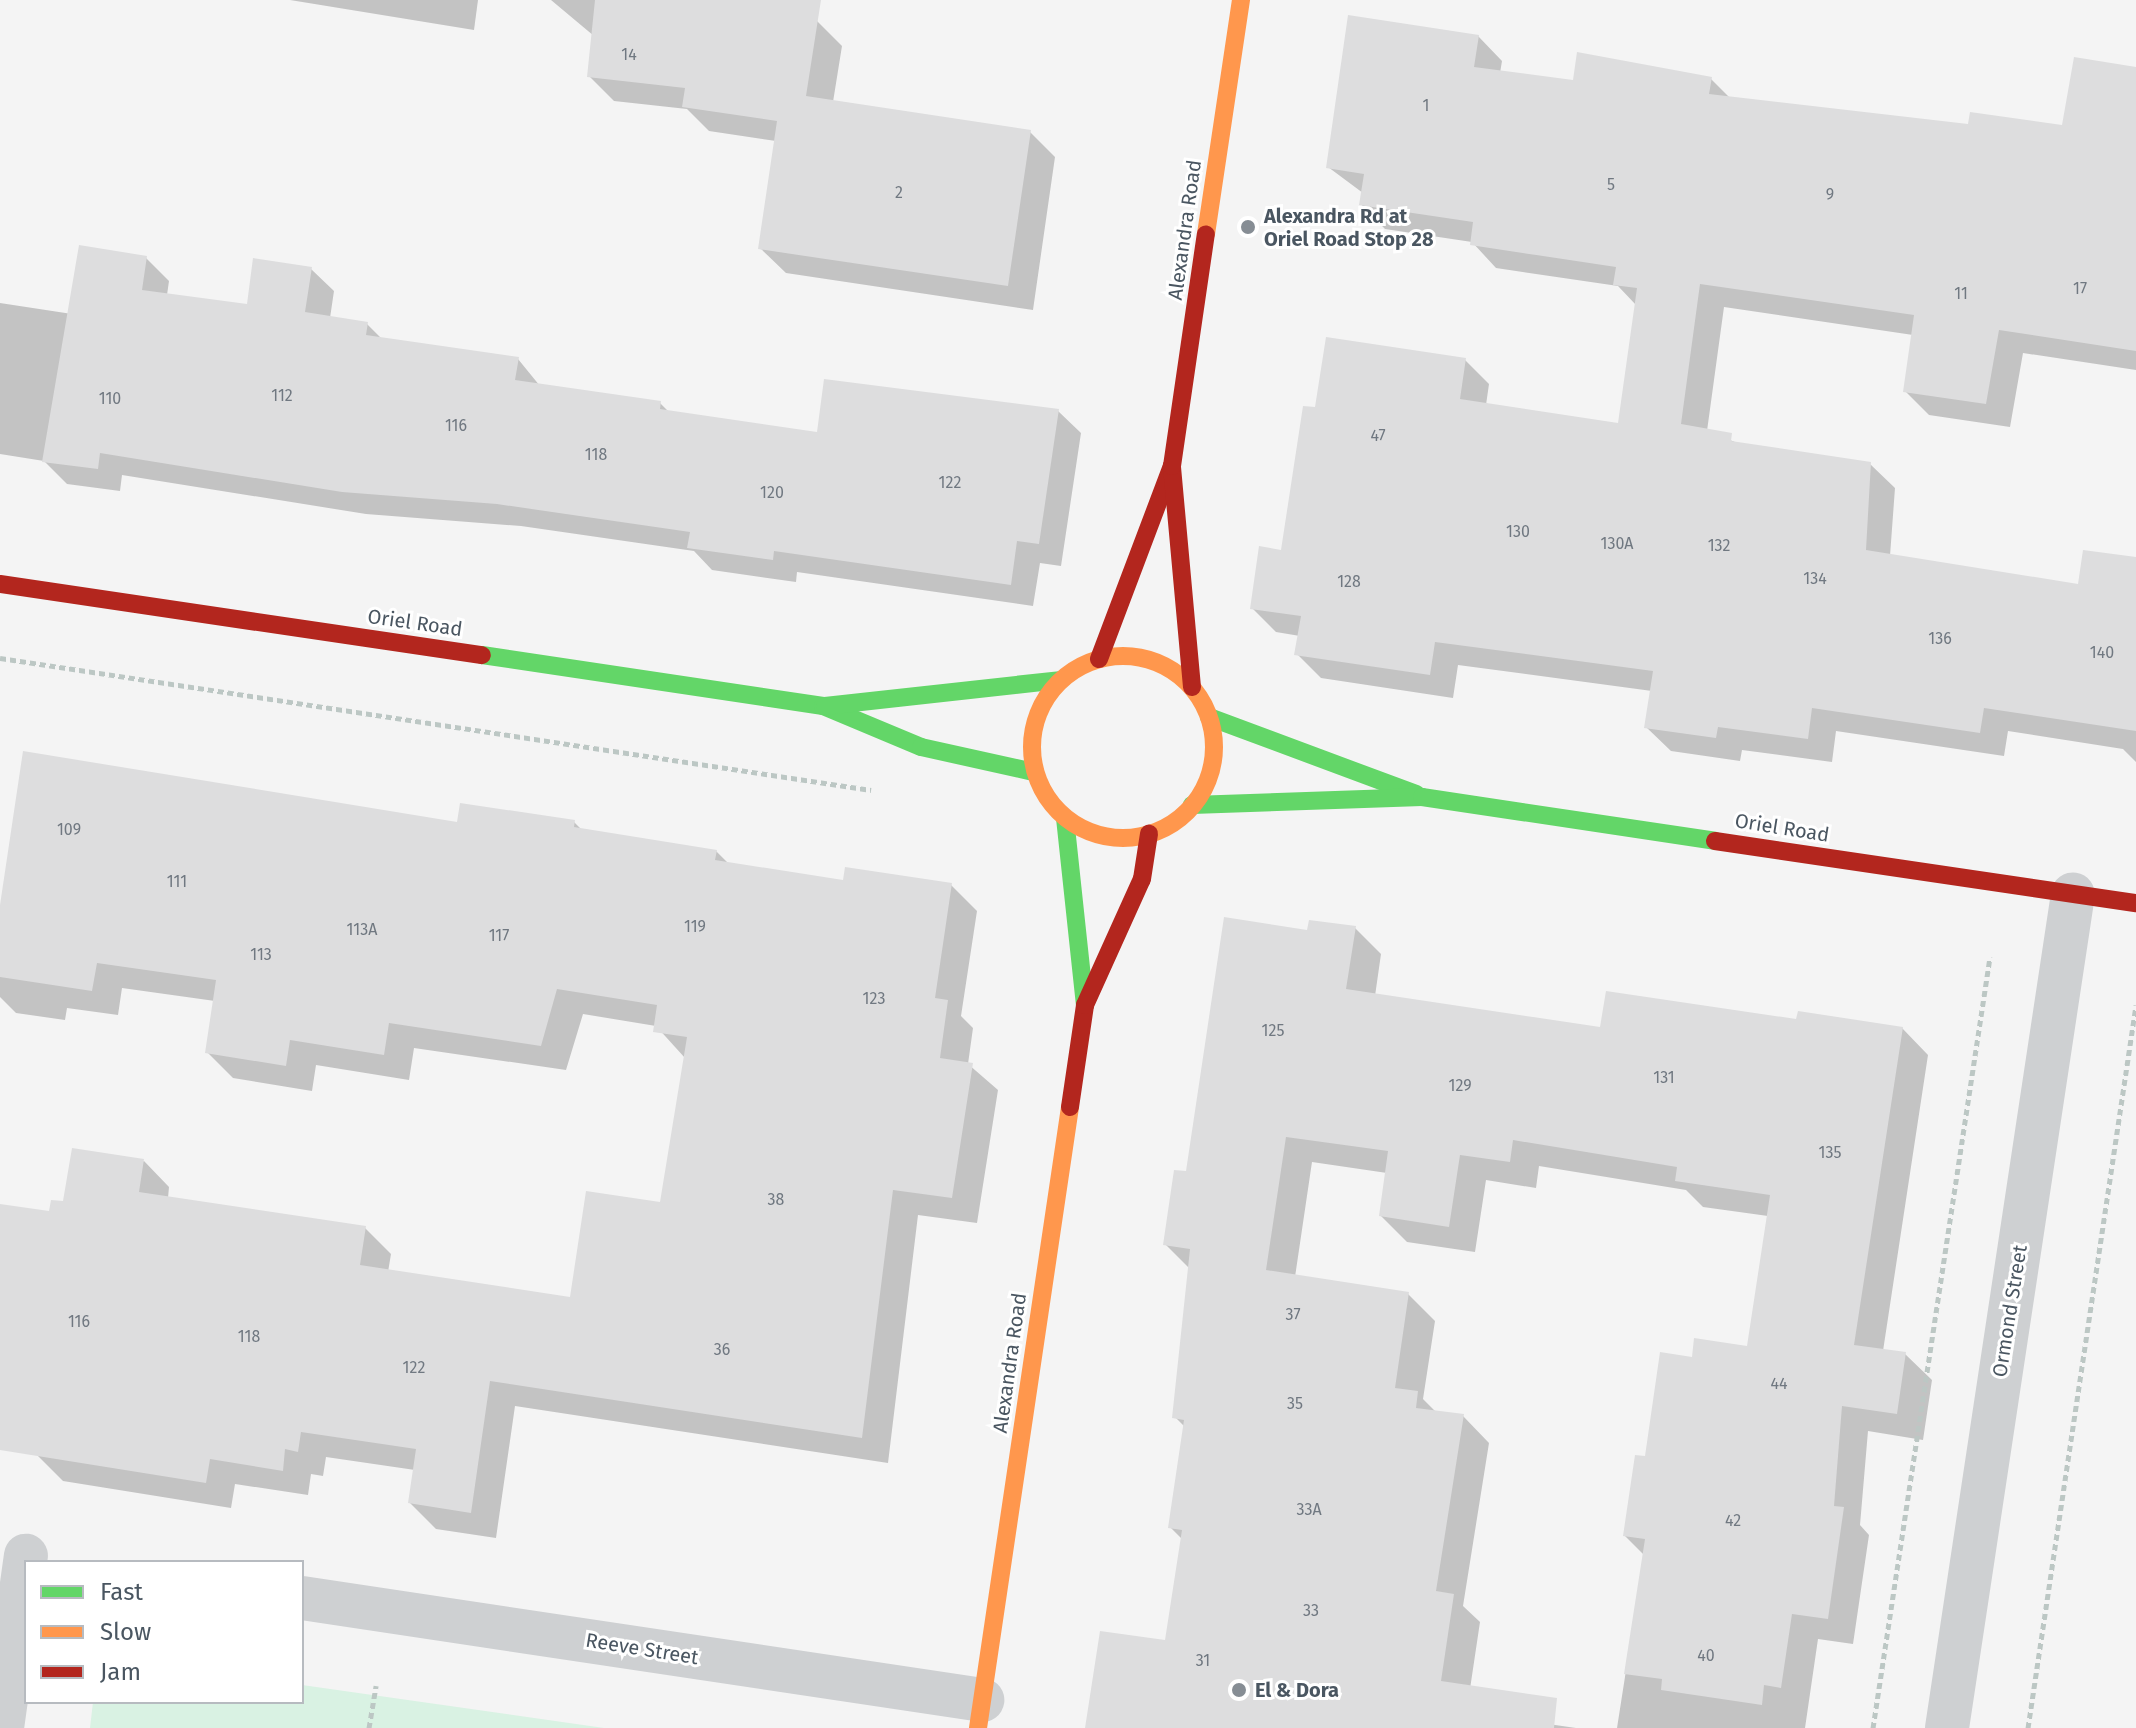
<!DOCTYPE html>
<html>
<head>
<meta charset="utf-8">
<style>
	body { margin:0 }
	#map { position:relative; width:2136px; height:1728px; overflow:hidden; background:#f4f4f4; font-family:"Fira Sans",sans-serif }
	div>[style] { position:absolute }
	.green>* { inset:0; background:#d9f2e3 }
	.shadow>* { inset:0; background:#0003 }
	.building>* { inset:0; background:#ddddde }
	.path>* { height:5px; margin-top:-2.5px; transform-origin:0; background:repeating-linear-gradient(90deg,#bcc7c4 0 6px,transparent 0 10px) }
	.street>* { height:44px; margin:-22px; padding:0 22px; transform-origin:22px; border-radius:22px; background:#ced0d2 }
	.fast>* { height:18px; margin:-9px; padding:0 9px; transform-origin:9px; border-radius:9px; background:#63d668 }
	.slow>* { height:18px; margin:-9px; padding:0 9px; transform-origin:9px; border-radius:9px; background:#ff974d }
	.slow>.ring { margin:-9px; padding:0; box-sizing:content-box; background:none; border:18px solid #ff974d; border-radius:50% }
	.jam>* { height:18px; margin:-9px; padding:0 9px; transform-origin:9px; border-radius:9px; background:#b3261e }
	.dots>* { width:22px; height:22px; translate:-50% -50%; box-sizing:border-box; border:4px solid #fff; border-radius:50% }
	span { translate:-50% -50%; white-space:nowrap; text-align:center; line-height:1.15; -webkit-text-stroke:6px #fff; paint-order:stroke }
	.number-label { font-size:16px; color:#707881 }
	.number-label span { -webkit-text-stroke-width:0 }
	.poi-label { font-size:20px; color:#4a5661; font-weight:700 }
	.left { translate:0 -50%; text-align:left }
	.street-label { font-size:20px; color:#4a5661 }
	.legend { position:absolute; left:24px; top:1560px; width:280px; height:144px; box-sizing:border-box; background:#fff; border:2px solid #b7bbc0; margin:0; padding:10px 14px; list-style:none; font-size:24px; color:#4a5661 }
	.legend li { display:flex; align-items:center; gap:16px; height:40px }
	.legend b { width:40px; border:2px solid #b7bbc0 }
</style>
</head>
<body>
<div id="map">
	<div class="green">
		<div style="clip-path:polygon(302px 1685px,604px 1728px,90px 1728px,93px 1702px,302px 1702px)"></div>
	</div>
	<div class="shadow">
		<div style="clip-path:polygon(290px 0,478px 0,474px 30px)"></div>
		<div style="clip-path:polygon(551px 0,738px 0,817px 21px,842px 46px,833px 102px,1030px 132px,1055px 157px,1033px 310px,786px 273px,760px 248px,776px 141px,709px 131px,687px 109px,614px 101px,589px 76px,594px 36px)"></div>
		<div style="clip-path:polygon(1478px 36px,1502px 61px,1500px 73px,1574px 83px,1711px 79px,1730px 98px,1969px 126px,2064px 127px,2136px 68px,2136px 370px,2023px 353px,2010px 427px,1929px 415px,1905px 391px,1913px 335px,1724px 307px,1707px 431px,1740px 444px,1870px 464px,1895px 488px,1890px 556px,2080px 586px,2136px 560px,2136px 762px,2123px 749px,2008px 731px,2004px 756px,1836px 731px,1832px 762px,1742px 750px,1740px 761px,1671px 751px,1646px 727px,1652px 691px,1458px 665px,1453px 698px,1321px 678px,1297px 654px,1300px 636px,1276px 632px,1252px 608px,1283px 552px,1316px 410px,1465px 360px,1489px 384px,1486px 405px,1620px 425px,1636px 305px,1618px 286px,1496px 268px,1472px 242px,1385px 229px,1361px 204px,1363px 193px,1328px 167px)"></div>
		<div style="clip-path:polygon(146px 258px,169px 281px,167px 295px,248px 306px,311px 269px,334px 291px,330px 318px,367px 324px,382px 339px,518px 359px,540px 386px,660px 403px,670px 413px,819px 434px,1058px 411px,1081px 433px,1061px 566px,1040px 563px,1033px 606px,797px 572px,796px 582px,712px 570px,694px 551px,521px 526px,366px 514px,122px 475px,120px 491px,67px 484px,44px 461px,0 454px,0 303px,72px 314px)"></div>
		<div style="clip-path:polygon(574px 822px,583px 831px,716px 851px,729px 864px,845px 882px,951px 885px,977px 911px,961px 1016px,973px 1028px,968px 1064px,998px 1090px,977px 1223px,918px 1215px,888px 1463px,515px 1406px,496px 1538px,436px 1529px,410px 1503px,415px 1470px,326px 1457px,323px 1476px,311px 1474px,308px 1495px,235px 1484px,231px 1508px,63px 1481px,37px 1455px,0 1436px,0 1206px,51px 1214px,144px 1161px,169px 1187px,168px 1198px,365px 1228px,391px 1254px,388px 1272px,572px 1300px,662px 1205px,685px 1058px,656px 1026px,583px 1014px,566px 1070px,414px 1048px,409px 1080px,316px 1065px,312px 1091px,233px 1078px,207px 1052px,215px 1001px,122px 988px,118px 1015px,67px 1008px,65px 1020px,16px 1013px,0 997px,0 919px,459px 825px)"></div>
		<div style="clip-path:polygon(1355px 928px,1381px 954px,1375px 996px,1602px 1029px,1798px 1022px,1902px 1028px,1928px 1055px,1883px 1351px,1905px 1354px,1932px 1380px,1923px 1440px,1868px 1431px,1860px 1525px,1869px 1535px,1853px 1644px,1818px 1639px,1805px 1728px,1617px 1728px,1644px 1555px,1625px 1536px,1647px 1459px,1693px 1360px,1749px 1348px,1768px 1216px,1703px 1207px,1686px 1190px,1539px 1166px,1536px 1188px,1486px 1180px,1475px 1252px,1407px 1242px,1381px 1216px,1387px 1173px,1312px 1162px,1295px 1277px,1408px 1294px,1435px 1321px,1423px 1399px,1437px 1413px,1463px 1416px,1489px 1443px,1463px 1606px,1480px 1622px,1470px 1689px,1494px 1716px,1576px 1728px,1087px 1728px,1167px 1642px,1182px 1539px,1170px 1527px,1185px 1427px,1175px 1417px,1190px 1269px,1165px 1244px,1187px 1173px,1308px 932px)"></div>
	</div>
	<div class="building">
		<div style="clip-path:polygon(595px 0,821px 0,806px 96px,1031px 130px,1008px 286px,758px 249px,777px 121px,682px 107px,685px 88px,587px 77px)"></div>
		<div style="clip-path:polygon(1348px 15px,1479px 35px,1474px 67px,1573px 80px,1577px 52px,1712px 77px,1709px 94px,1968px 124px,1970px 112px,2062px 125px,2074px 57px,2136px 67px,2136px 351px,1999px 330px,1986px 404px,1903px 392px,1914px 315px,1700px 284px,1681px 424px,1732px 433px,1731px 441px,1871px 462px,1866px 550px,2078px 584px,2083px 550px,2136px 557px,2136px 731px,1984px 708px,1980px 733px,1812px 708px,1808px 739px,1718px 727px,1716px 738px,1644px 728px,1653px 671px,1435px 642px,1430px 675px,1294px 655px,1301px 616px,1250px 609px,1259px 546px,1281px 550px,1303px 406px,1315px 407px,1326px 337px,1466px 358px,1460px 399px,1618px 423px,1637px 288px,1613px 285px,1616px 267px,1470px 245px,1473px 222px,1359px 205px,1364px 174px,1326px 168px)"></div>
		<div style="clip-path:polygon(79px 245px,147px 256px,142px 290px,247px 304px,253px 258px,312px 267px,305px 312px,368px 322px,366px 335px,519px 357px,515px 380px,661px 401px,660px 409px,817px 432px,824px 379px,1059px 409px,1039px 544px,1017px 541px,1011px 585px,774px 551px,773px 560px,687px 548px,690px 532px,497px 504px,342px 492px,100px 453px,98px 469px,42px 462px)"></div>
		<div style="clip-path:polygon(23px 751px,457px 822px,460px 803px,575px 820px,574px 827px,717px 850px,715px 860px,843px 880px,845px 867px,952px 883px,935px 998px,948px 1000px,940px 1058px,973px 1063px,952px 1198px,893px 1190px,862px 1438px,490px 1381px,471px 1513px,408px 1503px,416px 1449px,301px 1432px,298px 1452px,285px 1449px,283px 1471px,210px 1459px,206px 1483px,0 1450px,0 1204px,49px 1211px,51px 1200px,63px 1201px,72px 1148px,144px 1159px,139px 1192px,366px 1226px,360px 1265px,570px 1297px,586px 1191px,660px 1202px,687px 1037px,653px 1032px,657px 1005px,557px 989px,541px 1046px,389px 1023px,384px 1055px,290px 1040px,286px 1066px,205px 1053px,216px 980px,97px 963px,92px 991px,0 977px,0 905px)"></div>
		<div style="clip-path:polygon(1224px 917px,1307px 930px,1309px 920px,1356px 926px,1346px 989px,1600px 1027px,1606px 991px,1796px 1019px,1798px 1011px,1903px 1027px,1854px 1345px,1906px 1352px,1897px 1414px,1842px 1406px,1834px 1506px,1844px 1507px,1828px 1619px,1792px 1614px,1781px 1688px,1764px 1685px,1762px 1705px,1661px 1690px,1662px 1679px,1624px 1674px,1645px 1539px,1623px 1536px,1635px 1455px,1645px 1456px,1660px 1352px,1692px 1357px,1694px 1338px,1747px 1346px,1770px 1195px,1675px 1181px,1677px 1167px,1513px 1140px,1510px 1162px,1460px 1155px,1449px 1227px,1379px 1216px,1388px 1151px,1286px 1137px,1266px 1270px,1409px 1292px,1395px 1388px,1418px 1391px,1416px 1408px,1464px 1414px,1436px 1591px,1454px 1594px,1441px 1681px,1557px 1698px,1554px 1728px,1085px 1728px,1100px 1631px,1165px 1640px,1182px 1530px,1168px 1528px,1184px 1420px,1172px 1418px,1190px 1249px,1163px 1245px,1174px 1170px,1186px 1171px)"></div>
	</div>
	<div class="path">
		<div style="left:0;top:658px;width:881px;rotate:8.62deg"></div>
		<div style="left:369px;top:1728px;width:43px;rotate:-80.5deg"></div>
		<div style="left:1873px;top:1728px;width:780px;rotate:-81.37deg"></div>
		<div style="left:2028px;top:1728px;width:731px;rotate:-81.5deg"></div>
	</div>
	<div class="street">
		<div style="left:302px;top:1598px;width:688px;rotate:8.53deg"></div>
		<div style="left:2px;top:1728px;width:174px;rotate:-82.1deg"></div>
		<div style="left:1947px;top:1728px;width:843px;rotate:-81.41deg"></div>
	</div>
	<div class="fast">
		<div style="left:482px;top:655px;width:345px;rotate:8.5deg"></div>
		<div style="left:823px;top:706px;width:106px;rotate:22.7deg"></div>
		<div style="left:921px;top:747px;width:116px;rotate:12.5deg"></div>
		<div style="left:825px;top:706px;width:236px;rotate:-6.3deg"></div>
		<div style="left:1209px;top:717px;width:221px;rotate:20.4deg"></div>
		<div style="left:1192px;top:805px;width:230px;rotate:-2deg"></div>
		<div style="left:1422px;top:797px;width:296px;rotate:8.5deg"></div>
		<div style="left:1065px;top:818px;width:188px;rotate:83.9deg"></div>
	</div>
	<div class="slow">
		<div style="left:1206px;top:234px;width:237px;rotate:-81.5deg"></div>
		<div class="ring" style="left:1032px;top:656px;width:164px;height:164px"></div>
		<div style="left:978px;top:1728px;width:628px;rotate:-81.57deg"></div>
	</div>
	<div class="jam">
		<div style="left:0;top:584px;width:487px;rotate:8.4deg"></div>
		<div style="left:1099px;top:659px;width:206px;rotate:-69.3deg"></div>
		<div style="left:1192px;top:687px;width:222px;rotate:-95.2deg"></div>
		<div style="left:1172px;top:466px;width:234px;rotate:-81.7deg"></div>
		<div style="left:1715px;top:841px;width:426px;rotate:8.4deg"></div>
		<div style="left:1070px;top:1107px;width:103px;rotate:-81.6deg"></div>
		<div style="left:1085px;top:1005px;width:138px;rotate:-65.7deg"></div>
		<div style="left:1142px;top:879px;width:46px;rotate:-81.2deg"></div>
	</div>
	<div class="dots">
		<div style="left:1248px;top:227px;background:#868d94"></div>
		<div style="left:1239px;top:1690px;background:#868d94"></div>
	</div>
	<div class="number-label">
		<span style="left:629px;top:55px">14</span>
		<span style="left:1426px;top:106px">1</span>
		<span style="left:1611px;top:185px">5</span>
		<span style="left:899px;top:193px">2</span>
		<span style="left:1830px;top:195px">9</span>
		<span style="left:2080px;top:289px">17</span>
		<span style="left:1961px;top:294px">11</span>
		<span style="left:282px;top:396px">112</span>
		<span style="left:110px;top:399px">110</span>
		<span style="left:456px;top:426px">116</span>
		<span style="left:1378px;top:436px">47</span>
		<span style="left:596px;top:455px">118</span>
		<span style="left:950px;top:483px">122</span>
		<span style="left:772px;top:493px">120</span>
		<span style="left:1518px;top:532px">130</span>
		<span style="left:1617px;top:544px">130A</span>
		<span style="left:1719px;top:546px">132</span>
		<span style="left:1815px;top:579px">134</span>
		<span style="left:1349px;top:582px">128</span>
		<span style="left:1940px;top:639px">136</span>
		<span style="left:2102px;top:653px">140</span>
		<span style="left:69px;top:830px">109</span>
		<span style="left:177px;top:882px">111</span>
		<span style="left:695px;top:927px">119</span>
		<span style="left:362px;top:930px">113A</span>
		<span style="left:499px;top:936px">117</span>
		<span style="left:261px;top:955px">113</span>
		<span style="left:874px;top:999px">123</span>
		<span style="left:1273px;top:1031px">125</span>
		<span style="left:1664px;top:1078px">131</span>
		<span style="left:1460px;top:1086px">129</span>
		<span style="left:1830px;top:1153px">135</span>
		<span style="left:776px;top:1200px">38</span>
		<span style="left:1293px;top:1315px">37</span>
		<span style="left:79px;top:1322px">116</span>
		<span style="left:249px;top:1337px">118</span>
		<span style="left:722px;top:1350px">36</span>
		<span style="left:414px;top:1368px">122</span>
		<span style="left:1779px;top:1384px">44</span>
		<span style="left:1295px;top:1404px">35</span>
		<span style="left:1309px;top:1510px">33A</span>
		<span style="left:1733px;top:1521px">42</span>
		<span style="left:1311px;top:1611px">33</span>
		<span style="left:1706px;top:1656px">40</span>
		<span style="left:1203px;top:1661px">31</span>
	</div>
	<div class="poi-label">
		<span class="left" style="left:1264px;top:228px">Alexandra Rd at<br>Oriel Road Stop 28</span>
		<span class="left" style="left:1255px;top:1690px">El &amp; Dora</span>
	</div>
	<div class="street-label">
		<span style="left:1185px;top:230px;rotate:-82deg">Alexandra Road</span>
		<span style="left:415px;top:623px;rotate:8deg">Oriel Road</span>
		<span style="left:1782px;top:828px;rotate:9deg">Oriel Road</span>
		<span style="left:2010px;top:1311px;rotate:-81deg">Ormond Street</span>
		<span style="left:1010px;top:1363px;rotate:-82deg">Alexandra Road</span>
		<span style="left:642px;top:1649px;rotate:9deg">Reeve Street</span>
	</div>
	<ul class="legend">
	<li><b style="height:10px;background:#63d668"></b>Fast</li>
	<li><b style="height:10px;background:#ff974d"></b>Slow</li>
	<li><b style="height:10px;background:#b3261e"></b>Jam</li>
	</ul>
</div>
</body>
</html>
